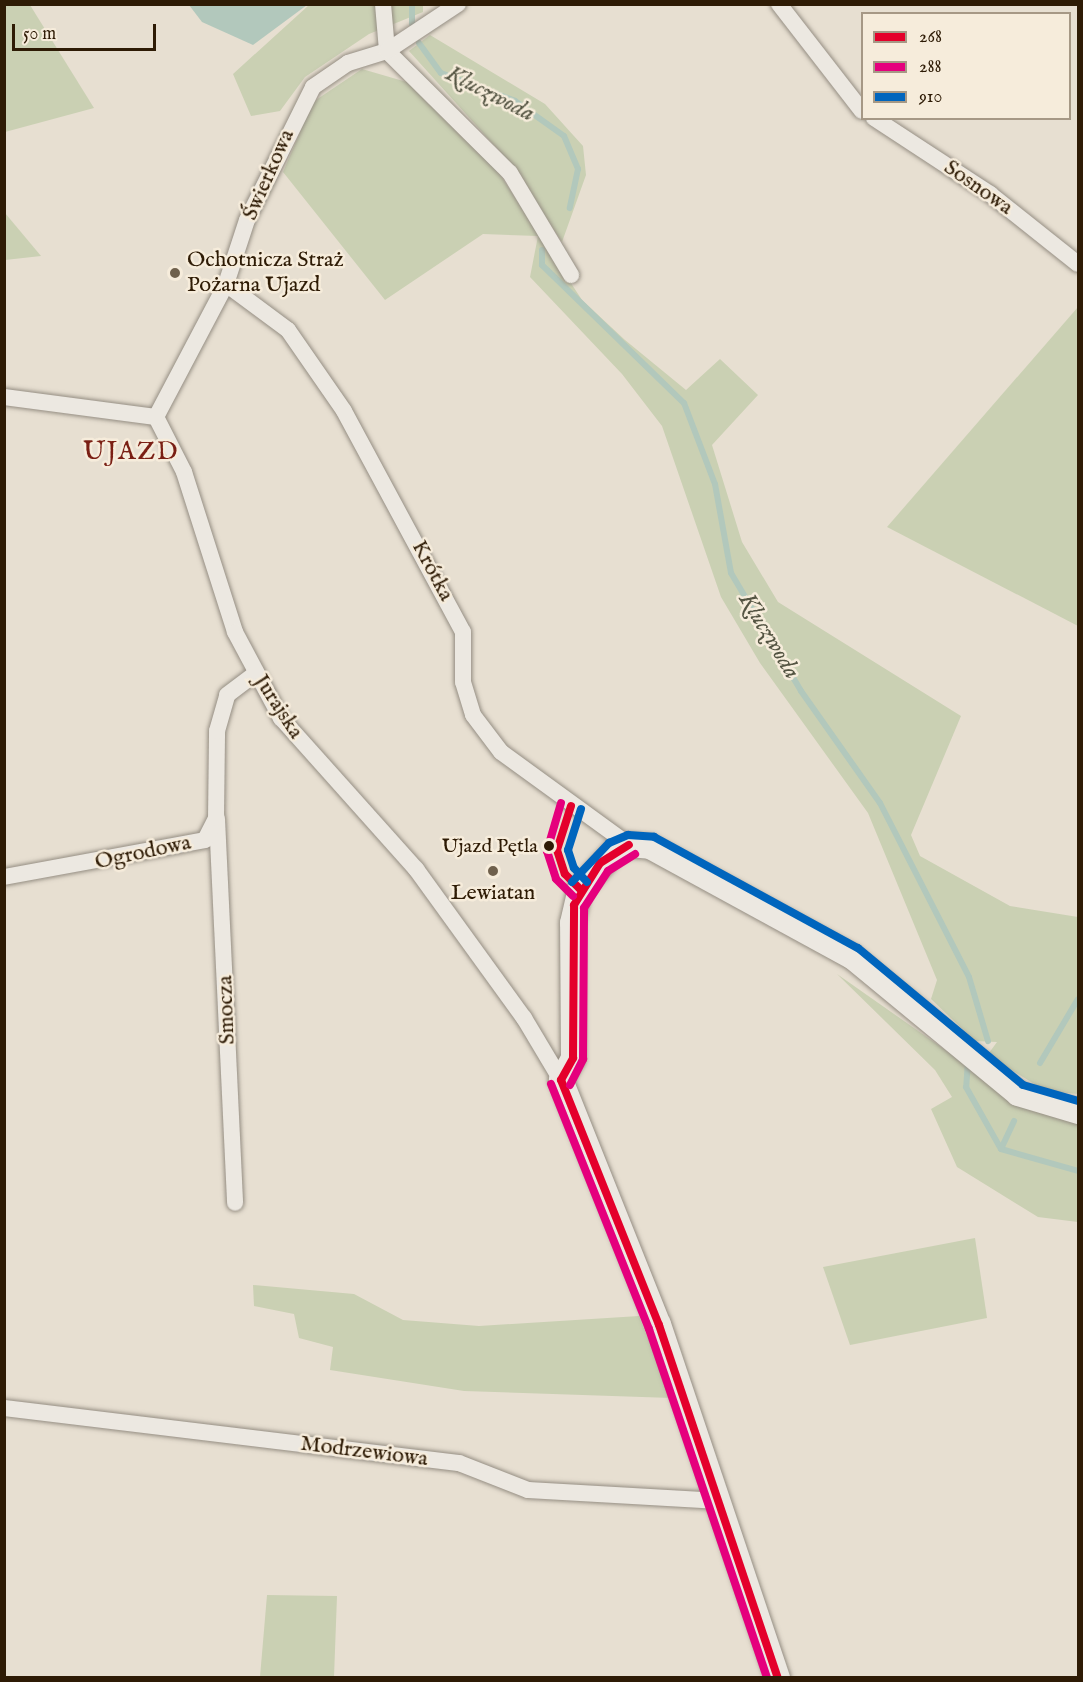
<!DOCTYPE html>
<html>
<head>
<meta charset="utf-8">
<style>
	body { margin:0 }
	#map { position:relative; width:1083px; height:1682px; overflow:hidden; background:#e7dfd1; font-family:"IM FELL English",serif }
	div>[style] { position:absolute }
	.green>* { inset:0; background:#cad0b3 }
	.water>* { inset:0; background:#b2c8bc }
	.stream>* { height:6px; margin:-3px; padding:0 3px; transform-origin:3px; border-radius:3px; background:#b2c8bc }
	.roads { filter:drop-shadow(0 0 2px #958e83) drop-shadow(0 0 2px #958e83) }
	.street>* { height:16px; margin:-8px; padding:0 8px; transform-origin:8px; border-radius:8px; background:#ece8e1 }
	.secondary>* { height:24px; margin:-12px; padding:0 12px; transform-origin:12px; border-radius:12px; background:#ece8e1 }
	.bus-1>* { height:8px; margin:-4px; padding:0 4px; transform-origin:4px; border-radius:4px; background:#e4002b }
	.bus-2>* { height:8px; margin:-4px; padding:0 4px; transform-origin:4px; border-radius:4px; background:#e5007d }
	.bus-3>* { height:8px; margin:-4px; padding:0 4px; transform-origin:4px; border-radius:4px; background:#0065bd }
	.dots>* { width:16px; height:16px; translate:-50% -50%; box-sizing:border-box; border:3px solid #f6ecdb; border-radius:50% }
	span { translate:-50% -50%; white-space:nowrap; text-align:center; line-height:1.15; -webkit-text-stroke:5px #f6ecdb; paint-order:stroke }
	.bus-label { font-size:20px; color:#2e1b05 }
	.right { translate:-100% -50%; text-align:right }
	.street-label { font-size:22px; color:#2e1b05 }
	.poi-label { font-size:22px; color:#2e1b05 }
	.left { translate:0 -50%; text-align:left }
	.water-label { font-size:24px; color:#545442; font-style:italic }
	.quarter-label { font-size:26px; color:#7a1f14; letter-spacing:1.5px }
	.frame { position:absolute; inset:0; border:6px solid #2e1b05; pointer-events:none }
	.legend { position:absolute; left:861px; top:12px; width:210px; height:108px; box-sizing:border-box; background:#f6ecdb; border:2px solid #a69885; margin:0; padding:8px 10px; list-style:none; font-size:18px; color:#2e1b05 }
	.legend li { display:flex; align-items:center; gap:12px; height:30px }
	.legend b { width:30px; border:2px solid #a69885 }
	.scale { position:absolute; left:12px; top:24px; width:144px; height:27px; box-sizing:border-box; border:3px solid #2e1b05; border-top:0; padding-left:8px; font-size:18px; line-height:21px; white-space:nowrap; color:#2e1b05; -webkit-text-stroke:4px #f6ecdb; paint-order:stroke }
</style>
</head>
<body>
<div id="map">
	<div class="green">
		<div style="clip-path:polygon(5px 4px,30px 5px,94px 108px,5px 132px)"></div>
		<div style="clip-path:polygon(309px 5px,423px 5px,423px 12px,369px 34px,305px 77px,280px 111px,251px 116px,233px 74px)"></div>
		<div style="clip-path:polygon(430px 35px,545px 104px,583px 146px,586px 175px,562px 242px,502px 154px,409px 51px)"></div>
		<div style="clip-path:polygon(362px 69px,410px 83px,482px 147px,582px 300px,625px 340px,686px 390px,720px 359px,758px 395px,712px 445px,742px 542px,778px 602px,961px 716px,911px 835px,920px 856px,1010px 906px,1078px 917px,1078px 1094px,1046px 1091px,1010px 1069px,989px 1053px,997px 1042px,975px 1041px,931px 999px,937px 980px,868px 813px,760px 663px,721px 597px,662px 426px,622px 374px,530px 277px,538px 236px,483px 234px,385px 300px,283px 172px,313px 102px)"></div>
		<div style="clip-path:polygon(4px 213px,5px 213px,41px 256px,5px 260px)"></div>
		<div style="clip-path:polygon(1078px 307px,1078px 626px,887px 527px)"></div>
		<div style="clip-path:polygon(837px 974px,1028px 1108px,1078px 1123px,1078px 1222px,1038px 1217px,957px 1167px,931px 1109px,952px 1097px,935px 1070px)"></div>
		<div style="clip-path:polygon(975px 1238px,987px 1318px,850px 1345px,823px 1267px)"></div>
		<div style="clip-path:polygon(253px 1285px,354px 1294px,403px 1320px,479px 1326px,639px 1316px,672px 1398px,464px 1391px,330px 1370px,333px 1347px,299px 1338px,294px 1314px,254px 1306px)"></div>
		<div style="clip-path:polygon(267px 1595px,337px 1596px,334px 1677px,260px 1677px)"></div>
	</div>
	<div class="water">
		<div style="clip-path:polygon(189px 5px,307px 5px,253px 45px,202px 22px)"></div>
	</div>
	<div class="stream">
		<div style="left:412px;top:4px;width:20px;rotate:90deg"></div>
		<div style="left:419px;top:43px;width:37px;rotate:54deg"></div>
		<div style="left:441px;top:73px;width:79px;rotate:20.7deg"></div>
		<div style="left:515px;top:101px;width:60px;rotate:35.5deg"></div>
		<div style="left:564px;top:136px;width:36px;rotate:67deg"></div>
		<div style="left:578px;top:169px;width:40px;rotate:102deg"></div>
		<div style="left:542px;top:250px;width:15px;rotate:90deg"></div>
		<div style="left:542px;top:265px;width:198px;rotate:44.2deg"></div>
		<div style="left:684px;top:403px;width:87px;rotate:69.1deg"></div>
		<div style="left:715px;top:484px;width:90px;rotate:79.8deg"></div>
		<div style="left:731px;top:573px;width:137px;rotate:59.3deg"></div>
		<div style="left:801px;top:691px;width:137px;rotate:54.8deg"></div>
		<div style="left:880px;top:803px;width:195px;rotate:62.9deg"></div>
		<div style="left:969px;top:977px;width:67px;rotate:73.5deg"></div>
		<div style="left:968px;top:1061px;width:26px;rotate:94deg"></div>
		<div style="left:966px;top:1087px;width:71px;rotate:60.6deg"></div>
		<div style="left:1001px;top:1149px;width:80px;rotate:15.9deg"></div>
		<div style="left:1040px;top:1063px;width:74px;rotate:-59.3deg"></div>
		<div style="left:1001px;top:1149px;width:31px;rotate:-65deg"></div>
	</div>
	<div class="roads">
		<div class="street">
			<div style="left:383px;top:4px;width:47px;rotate:85.1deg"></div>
			<div style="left:387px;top:51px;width:173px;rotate:44.8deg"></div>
			<div style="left:510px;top:173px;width:119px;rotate:59.1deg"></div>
			<div style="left:779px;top:4px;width:135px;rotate:52.2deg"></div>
			<div style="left:874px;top:118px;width:139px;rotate:33.2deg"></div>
			<div style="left:990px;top:194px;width:112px;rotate:38.5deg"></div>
			<div style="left:226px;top:284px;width:77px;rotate:36.6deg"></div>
			<div style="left:288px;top:330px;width:98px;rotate:55.3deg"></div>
			<div style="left:344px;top:411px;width:251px;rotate:61.7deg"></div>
			<div style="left:463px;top:632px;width:50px;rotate:90deg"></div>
			<div style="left:463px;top:682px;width:34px;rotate:73deg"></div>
			<div style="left:473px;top:715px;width:46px;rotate:52.9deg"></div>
			<div style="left:501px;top:752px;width:158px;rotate:36deg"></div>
			<div style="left:4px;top:397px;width:153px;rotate:7.5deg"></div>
			<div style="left:156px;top:417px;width:62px;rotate:63deg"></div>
			<div style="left:184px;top:472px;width:168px;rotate:72.3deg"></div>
			<div style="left:235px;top:632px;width:98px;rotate:61.9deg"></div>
			<div style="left:281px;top:718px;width:203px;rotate:48.2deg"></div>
			<div style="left:416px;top:869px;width:184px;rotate:54.1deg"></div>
			<div style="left:524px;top:1018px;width:72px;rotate:59.2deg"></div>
			<div style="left:156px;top:417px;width:150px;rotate:-62.2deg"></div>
			<div style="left:226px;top:284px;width:67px;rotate:-71.8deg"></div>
			<div style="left:247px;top:220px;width:148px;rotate:-63.6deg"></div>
			<div style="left:313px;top:87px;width:42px;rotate:-34.4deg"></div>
			<div style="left:348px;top:63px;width:41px;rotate:-17.1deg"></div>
			<div style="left:387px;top:51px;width:85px;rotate:-33.5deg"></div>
			<div style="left:217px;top:819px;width:384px;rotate:87.3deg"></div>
			<div style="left:4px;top:877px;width:204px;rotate:-10.4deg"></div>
			<div style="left:205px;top:840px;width:25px;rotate:-63deg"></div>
			<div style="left:216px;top:818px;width:87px;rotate:-89.3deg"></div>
			<div style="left:217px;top:731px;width:37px;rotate:-74deg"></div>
			<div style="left:227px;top:695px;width:35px;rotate:-37deg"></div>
			<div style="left:4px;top:1408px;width:458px;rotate:6.9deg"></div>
			<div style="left:459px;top:1463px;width:74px;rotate:21.4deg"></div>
			<div style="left:528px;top:1490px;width:192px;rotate:3.3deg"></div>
		</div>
		<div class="secondary">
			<div style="left:778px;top:1678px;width:373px;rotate:-108.6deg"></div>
			<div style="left:659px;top:1325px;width:264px;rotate:-111.8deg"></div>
			<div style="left:561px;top:1080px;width:25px;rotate:-61deg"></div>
			<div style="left:573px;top:1058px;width:135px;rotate:-90.4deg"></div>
			<div style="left:572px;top:923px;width:35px;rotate:-77deg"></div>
			<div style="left:580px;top:889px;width:50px;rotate:-47.4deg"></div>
			<div style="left:614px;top:852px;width:17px;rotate:-25deg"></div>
			<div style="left:629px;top:845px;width:21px;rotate:5deg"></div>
			<div style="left:650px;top:847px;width:230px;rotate:28.6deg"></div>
			<div style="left:852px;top:957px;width:215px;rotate:39.5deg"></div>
			<div style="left:1018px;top:1094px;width:63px;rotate:16.7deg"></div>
		</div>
	</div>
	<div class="bus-1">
		<div style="left:571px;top:806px;width:46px;rotate:107.7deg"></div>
		<div style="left:557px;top:850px;width:25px;rotate:72deg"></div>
		<div style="left:565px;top:874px;width:21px;rotate:45deg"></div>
		<div style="left:561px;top:1080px;width:264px;rotate:68.2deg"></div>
		<div style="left:659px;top:1325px;width:373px;rotate:71.4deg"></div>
		<div style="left:561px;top:1080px;width:25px;rotate:-61deg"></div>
		<div style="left:573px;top:1058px;width:153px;rotate:-89.6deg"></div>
		<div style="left:574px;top:905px;width:49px;rotate:-58.2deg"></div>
		<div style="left:600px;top:863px;width:34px;rotate:-32deg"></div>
	</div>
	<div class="bus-2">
		<div style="left:561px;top:803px;width:50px;rotate:106.3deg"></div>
		<div style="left:547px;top:851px;width:29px;rotate:72deg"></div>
		<div style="left:556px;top:879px;width:24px;rotate:45deg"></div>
		<div style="left:551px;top:1084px;width:264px;rotate:68.2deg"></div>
		<div style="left:649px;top:1329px;width:368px;rotate:71.3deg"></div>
		<div style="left:570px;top:1085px;width:29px;rotate:-63deg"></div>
		<div style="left:583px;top:1059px;width:151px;rotate:-89.6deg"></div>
		<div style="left:584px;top:908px;width:44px;rotate:-57deg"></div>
		<div style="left:608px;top:871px;width:32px;rotate:-32deg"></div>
	</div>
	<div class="bus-3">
		<div style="left:581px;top:809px;width:43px;rotate:107.6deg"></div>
		<div style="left:568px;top:850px;width:19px;rotate:72deg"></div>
		<div style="left:574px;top:868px;width:19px;rotate:47deg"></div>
		<div style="left:572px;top:882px;width:54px;rotate:-46.5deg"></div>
		<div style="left:609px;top:843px;width:21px;rotate:-23deg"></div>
		<div style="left:628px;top:835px;width:26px;rotate:4deg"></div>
		<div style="left:654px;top:837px;width:232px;rotate:28.6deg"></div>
		<div style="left:858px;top:948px;width:214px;rotate:39.7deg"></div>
		<div style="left:1023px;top:1085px;width:57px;rotate:16.2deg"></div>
	</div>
	<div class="dots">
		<div style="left:175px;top:273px;background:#6f604c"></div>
		<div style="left:549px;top:846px;background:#2e1b05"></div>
		<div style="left:493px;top:871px;background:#6f604c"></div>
	</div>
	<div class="bus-label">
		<span class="right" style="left:538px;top:846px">Ujazd Pętla</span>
	</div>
	<div class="street-label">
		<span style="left:269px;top:175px;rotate:-66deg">Świerkowa</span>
		<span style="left:978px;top:188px;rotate:35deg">Sosnowa</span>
		<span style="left:432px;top:571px;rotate:62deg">Krótka</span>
		<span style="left:278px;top:707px;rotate:57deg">Jurajska</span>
		<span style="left:143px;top:853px;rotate:-12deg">Ogrodowa</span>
		<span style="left:227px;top:1010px;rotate:-92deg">Smocza</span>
		<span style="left:364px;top:1452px;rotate:7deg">Modrzewiowa</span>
	</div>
	<div class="poi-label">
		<span class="left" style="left:187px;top:273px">Ochotnicza Straż<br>Pożarna Ujazd</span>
		<span style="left:493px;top:894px">Lewiatan</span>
	</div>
	<div class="water-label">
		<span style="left:490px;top:94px;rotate:27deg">Kluczwoda</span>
		<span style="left:769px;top:636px;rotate:59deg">Kluczwoda</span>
	</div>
	<div class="quarter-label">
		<span style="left:131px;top:452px">UJAZD</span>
	</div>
	<div class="frame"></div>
	<ul class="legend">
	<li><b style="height:8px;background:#e4002b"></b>268</li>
	<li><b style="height:8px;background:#e5007d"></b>288</li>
	<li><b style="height:8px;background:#0065bd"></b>910</li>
	</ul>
	<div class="scale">50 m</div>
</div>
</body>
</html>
